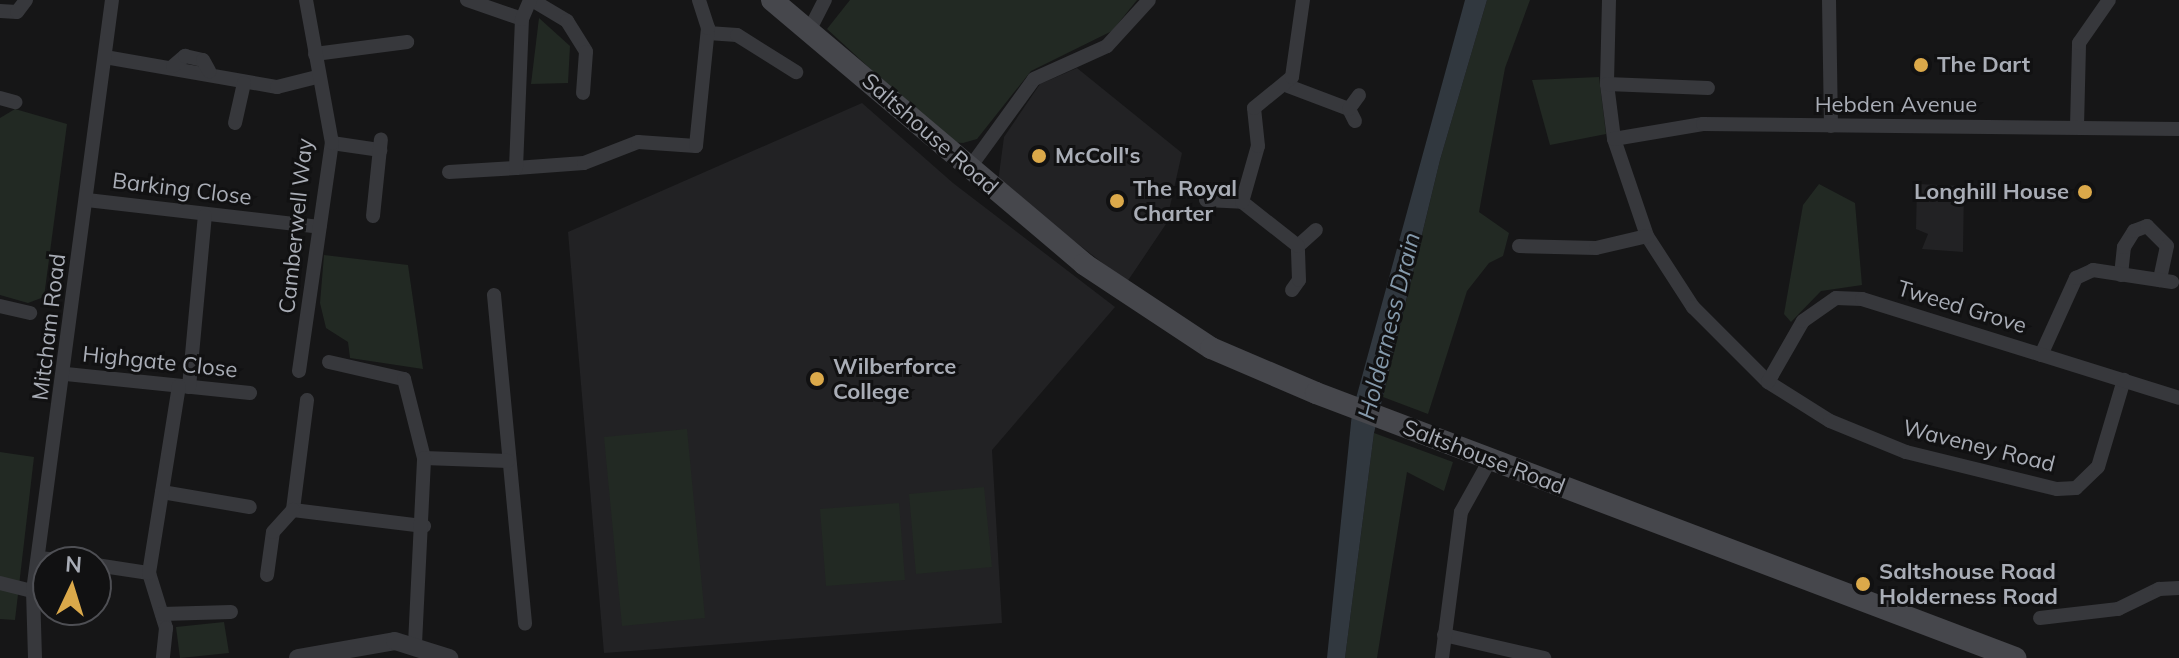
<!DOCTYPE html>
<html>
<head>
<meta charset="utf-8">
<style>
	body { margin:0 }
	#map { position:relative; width:2179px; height:658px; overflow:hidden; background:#161617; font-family:Mulish,sans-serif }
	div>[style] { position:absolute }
	.built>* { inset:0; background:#222224 }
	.green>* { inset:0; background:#222923 }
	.water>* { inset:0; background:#31383f }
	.minor>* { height:14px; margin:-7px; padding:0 7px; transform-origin:7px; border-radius:7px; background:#37383c }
	.tertiary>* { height:18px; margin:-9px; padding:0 9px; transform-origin:9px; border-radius:9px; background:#37383c }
	.secondary>* { height:22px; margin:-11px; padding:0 11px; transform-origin:11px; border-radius:11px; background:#46474c }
	.dots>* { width:22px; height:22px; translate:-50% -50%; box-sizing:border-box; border:4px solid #111112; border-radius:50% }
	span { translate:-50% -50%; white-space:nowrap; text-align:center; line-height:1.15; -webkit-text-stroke:6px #111112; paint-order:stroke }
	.poi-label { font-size:22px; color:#a9adb6; font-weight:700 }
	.left { translate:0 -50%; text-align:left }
	.right { translate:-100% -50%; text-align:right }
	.street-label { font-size:22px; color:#a9adb6 }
	.water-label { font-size:24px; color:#859aac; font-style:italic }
	.north { position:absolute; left:32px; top:546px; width:80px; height:80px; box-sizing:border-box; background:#111112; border:2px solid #4e4f54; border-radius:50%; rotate:4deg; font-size:22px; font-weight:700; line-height:32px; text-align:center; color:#a9adb6 }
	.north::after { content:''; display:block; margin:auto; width:28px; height:36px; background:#dba94a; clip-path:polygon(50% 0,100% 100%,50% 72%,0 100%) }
</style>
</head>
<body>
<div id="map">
	<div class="built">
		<div style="clip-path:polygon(1077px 68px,1182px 153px,1166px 224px,1127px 282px,998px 182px,1004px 137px,1040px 84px)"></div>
		<div style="clip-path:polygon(862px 103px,953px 183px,1115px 307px,992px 450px,1002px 623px,604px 653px,568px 232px)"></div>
		<div style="clip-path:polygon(1917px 184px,1964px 186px,1963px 252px,1922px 249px,1928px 234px,1916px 229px)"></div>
	</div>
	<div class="green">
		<div style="clip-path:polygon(850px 0,1137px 0,1112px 31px,1031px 71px,977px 139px,963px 143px,950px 142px,827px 29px)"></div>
		<div style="clip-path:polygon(1487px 0,1530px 0,1505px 68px,1479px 212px,1509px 233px,1503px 256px,1489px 263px,1467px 291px,1428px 414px,1383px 397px,1440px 160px)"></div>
		<div style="clip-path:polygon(539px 18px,570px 46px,568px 83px,531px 84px)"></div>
		<div style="clip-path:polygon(1599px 77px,1606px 134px,1550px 145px,1532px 80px)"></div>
		<div style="clip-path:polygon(15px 109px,67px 124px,44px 297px,28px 303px,0 295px,0 118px)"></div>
		<div style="clip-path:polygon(1819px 184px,1855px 203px,1862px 285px,1821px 291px,1791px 322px,1784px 314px,1803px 205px)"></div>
		<div style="clip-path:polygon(324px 255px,408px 265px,423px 369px,350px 358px,348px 342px,326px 328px,320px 303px)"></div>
		<div style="clip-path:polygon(687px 429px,705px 618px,622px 626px,604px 437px)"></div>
		<div style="clip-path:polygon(1374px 433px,1453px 462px,1444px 491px,1407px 472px,1377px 658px,1345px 658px)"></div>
		<div style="clip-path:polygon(0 452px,34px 457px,15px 620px,0 619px)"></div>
		<div style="clip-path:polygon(984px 487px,992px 567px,916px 574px,909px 494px)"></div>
		<div style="clip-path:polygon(899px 503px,905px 580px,826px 586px,820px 509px)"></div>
		<div style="clip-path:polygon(224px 622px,229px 653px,180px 658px,176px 627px)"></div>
	</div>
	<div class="water">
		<div style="clip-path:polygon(1465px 0,1487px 0,1440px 160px,1374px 433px,1345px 658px,1327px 658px,1352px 413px)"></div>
	</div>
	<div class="minor">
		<div style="left:467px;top:0;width:58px;rotate:19.1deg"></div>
		<div style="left:532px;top:0;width:41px;rotate:31deg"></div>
		<div style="left:567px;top:21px;width:36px;rotate:58deg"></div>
		<div style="left:586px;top:52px;width:41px;rotate:94.2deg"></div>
		<div style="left:1609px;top:0;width:84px;rotate:91.4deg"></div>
		<div style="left:1607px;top:84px;width:55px;rotate:82.7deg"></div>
		<div style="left:1614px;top:139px;width:102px;rotate:71.2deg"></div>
		<div style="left:1647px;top:236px;width:85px;rotate:57.1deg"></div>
		<div style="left:1693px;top:307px;width:106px;rotate:45deg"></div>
		<div style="left:1768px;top:382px;width:73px;rotate:32.2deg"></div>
		<div style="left:1830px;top:421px;width:82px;rotate:22.2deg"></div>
		<div style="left:1906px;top:452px;width:155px;rotate:13.8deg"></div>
		<div style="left:2057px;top:489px;width:19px;rotate:-3deg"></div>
		<div style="left:2076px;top:488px;width:30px;rotate:-44deg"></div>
		<div style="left:2098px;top:467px;width:91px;rotate:-73.4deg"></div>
		<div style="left:1829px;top:0;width:126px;rotate:89.1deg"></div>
		<div style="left:0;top:11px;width:17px;rotate:3deg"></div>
		<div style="left:17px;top:12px;width:15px;rotate:-53deg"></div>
		<div style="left:809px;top:31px;width:35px;rotate:-63deg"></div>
		<div style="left:708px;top:33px;width:29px;rotate:4deg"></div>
		<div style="left:737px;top:35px;width:70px;rotate:32.1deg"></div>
		<div style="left:315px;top:54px;width:93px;rotate:-7.4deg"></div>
		<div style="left:105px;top:57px;width:175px;rotate:9.9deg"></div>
		<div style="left:277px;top:87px;width:41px;rotate:-14deg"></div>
		<div style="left:173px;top:66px;width:16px;rotate:-40deg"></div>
		<div style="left:185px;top:56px;width:18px;rotate:13deg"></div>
		<div style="left:203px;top:60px;width:13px;rotate:61deg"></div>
		<div style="left:1607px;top:84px;width:101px;rotate:2.3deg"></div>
		<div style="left:1288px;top:86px;width:65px;rotate:20.7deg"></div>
		<div style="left:0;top:98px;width:16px;rotate:15deg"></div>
		<div style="left:1355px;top:121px;width:13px;rotate:-117deg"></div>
		<div style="left:1349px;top:109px;width:17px;rotate:-54deg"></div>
		<div style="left:235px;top:123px;width:41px;rotate:-77.3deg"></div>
		<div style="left:2077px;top:127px;width:84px;rotate:-88.6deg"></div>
		<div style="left:2079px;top:43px;width:52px;rotate:-55.1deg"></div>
		<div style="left:1614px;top:139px;width:90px;rotate:-9.6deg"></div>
		<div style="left:1703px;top:124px;width:476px;rotate:0.6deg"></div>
		<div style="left:332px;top:143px;width:49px;rotate:8.3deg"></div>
		<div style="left:516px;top:168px;width:68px;rotate:-4.2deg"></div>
		<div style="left:584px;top:163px;width:58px;rotate:-21.3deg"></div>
		<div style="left:638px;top:142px;width:58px;rotate:3.9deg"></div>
		<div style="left:696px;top:146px;width:119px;rotate:-84.2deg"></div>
		<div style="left:708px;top:28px;width:29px;rotate:-108deg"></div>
		<div style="left:968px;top:170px;width:112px;rotate:-54deg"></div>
		<div style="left:1034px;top:79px;width:80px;rotate:-24.3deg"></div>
		<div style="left:1107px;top:46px;width:62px;rotate:-47.6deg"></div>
		<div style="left:449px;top:172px;width:67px;rotate:-3.4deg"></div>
		<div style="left:516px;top:168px;width:149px;rotate:-87.7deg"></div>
		<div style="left:522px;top:19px;width:21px;rotate:-67deg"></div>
		<div style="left:87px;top:200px;width:234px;rotate:6.6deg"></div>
		<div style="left:1206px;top:200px;width:36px;rotate:3deg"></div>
		<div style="left:373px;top:216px;width:77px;rotate:-84.1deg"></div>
		<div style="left:1298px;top:246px;width:24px;rotate:-42deg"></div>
		<div style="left:1519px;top:246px;width:77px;rotate:1.5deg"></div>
		<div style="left:1596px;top:248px;width:52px;rotate:-13.2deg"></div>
		<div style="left:2121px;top:275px;width:28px;rotate:-84deg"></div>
		<div style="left:2124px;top:247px;width:19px;rotate:-58deg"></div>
		<div style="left:2134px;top:231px;width:14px;rotate:-21deg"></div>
		<div style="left:2147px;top:226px;width:28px;rotate:45deg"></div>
		<div style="left:2167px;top:246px;width:35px;rotate:102deg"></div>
		<div style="left:1292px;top:290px;width:12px;rotate:-55deg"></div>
		<div style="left:1299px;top:280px;width:34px;rotate:-92deg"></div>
		<div style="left:1298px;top:246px;width:71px;rotate:-141.8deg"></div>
		<div style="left:1242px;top:202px;width:58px;rotate:-74.1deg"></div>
		<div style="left:1258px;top:146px;width:38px;rotate:-96deg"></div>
		<div style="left:1254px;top:108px;width:49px;rotate:-39.2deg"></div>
		<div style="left:1292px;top:77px;width:78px;rotate:-81.9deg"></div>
		<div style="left:494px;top:295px;width:330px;rotate:84.6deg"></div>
		<div style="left:0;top:306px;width:31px;rotate:13deg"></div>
		<div style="left:2041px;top:355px;width:85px;rotate:-65.6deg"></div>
		<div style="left:2076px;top:278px;width:19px;rotate:-25deg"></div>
		<div style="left:2093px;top:270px;width:80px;rotate:8.6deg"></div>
		<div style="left:329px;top:362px;width:77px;rotate:12.8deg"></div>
		<div style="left:404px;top:379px;width:81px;rotate:75.8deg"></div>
		<div style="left:424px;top:458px;width:84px;rotate:2deg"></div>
		<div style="left:299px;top:371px;width:230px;rotate:-81.8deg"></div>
		<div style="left:332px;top:143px;width:145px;rotate:-100.3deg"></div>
		<div style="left:66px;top:374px;width:185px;rotate:5.9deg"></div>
		<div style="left:1768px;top:382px;width:70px;rotate:-60.2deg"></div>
		<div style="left:1803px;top:321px;width:40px;rotate:-34.9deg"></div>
		<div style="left:1836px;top:298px;width:26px;rotate:2deg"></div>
		<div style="left:1862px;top:299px;width:332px;rotate:17.3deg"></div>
		<div style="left:189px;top:387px;width:172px;rotate:-84.7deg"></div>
		<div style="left:307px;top:400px;width:111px;rotate:97.3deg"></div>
		<div style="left:293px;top:510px;width:132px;rotate:7deg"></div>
		<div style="left:162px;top:492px;width:89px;rotate:9.7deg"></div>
		<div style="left:40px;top:558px;width:31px;rotate:7deg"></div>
		<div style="left:96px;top:565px;width:54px;rotate:8.6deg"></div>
		<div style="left:149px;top:573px;width:58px;rotate:72.8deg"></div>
		<div style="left:166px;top:628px;width:30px;rotate:96deg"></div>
		<div style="left:149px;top:573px;width:189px;rotate:-80.9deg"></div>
		<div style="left:267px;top:575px;width:43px;rotate:-82.1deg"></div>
		<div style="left:273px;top:532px;width:30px;rotate:-48deg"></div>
		<div style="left:0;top:583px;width:34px;rotate:14deg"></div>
		<div style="left:162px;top:614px;width:69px;rotate:-1.7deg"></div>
		<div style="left:2040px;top:618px;width:79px;rotate:-6.6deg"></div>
		<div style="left:2118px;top:609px;width:46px;rotate:-26deg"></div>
		<div style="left:2159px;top:589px;width:20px;rotate:-3deg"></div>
		<div style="left:1444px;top:635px;width:103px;rotate:13deg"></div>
		<div style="left:415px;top:644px;width:186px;rotate:-87.2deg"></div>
		<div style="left:35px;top:658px;width:67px;rotate:-91.7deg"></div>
		<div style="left:33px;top:591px;width:596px;rotate:-82.39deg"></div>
		<div style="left:1442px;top:658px;width:147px;rotate:-82.6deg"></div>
		<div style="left:1461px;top:512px;width:60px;rotate:-60.9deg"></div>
	</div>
	<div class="tertiary">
		<div style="left:298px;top:658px;width:98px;rotate:-9.9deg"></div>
		<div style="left:395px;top:641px;width:57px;rotate:17.5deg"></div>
	</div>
	<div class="secondary">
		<div style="left:772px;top:0;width:409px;rotate:40.2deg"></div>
		<div style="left:1084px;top:264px;width:152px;rotate:33.5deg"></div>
		<div style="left:1211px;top:348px;width:114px;rotate:23.2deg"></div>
		<div style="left:1316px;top:393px;width:748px;rotate:20.76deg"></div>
	</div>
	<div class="dots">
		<div style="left:1921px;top:65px;background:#dba94a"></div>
		<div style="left:1039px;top:156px;background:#dba94a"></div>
		<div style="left:2085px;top:192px;background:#dba94a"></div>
		<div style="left:1117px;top:201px;background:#dba94a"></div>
		<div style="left:817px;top:379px;background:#dba94a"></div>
		<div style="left:1863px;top:584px;background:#dba94a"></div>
	</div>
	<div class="poi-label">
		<span class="left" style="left:1937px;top:65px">The Dart</span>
		<span class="left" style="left:1055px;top:156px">McColl's</span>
		<span class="left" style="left:1133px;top:201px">The Royal<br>Charter</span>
		<span class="right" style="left:2069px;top:192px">Longhill House</span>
		<span class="left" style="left:833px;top:379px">Wilberforce<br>College</span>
		<span class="left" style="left:1879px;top:584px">Saltshouse Road<br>Holderness Road</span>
	</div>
	<div class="street-label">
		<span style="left:1896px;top:105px">Hebden Avenue</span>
		<span style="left:930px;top:134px;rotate:41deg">Saltshouse Road</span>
		<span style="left:182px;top:189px;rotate:7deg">Barking Close</span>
		<span style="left:296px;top:226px;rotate:-84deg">Camberwell Way</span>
		<span style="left:1962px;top:307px;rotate:17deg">Tweed Grove</span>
		<span style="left:49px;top:327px;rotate:-83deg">Mitcham Road</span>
		<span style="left:160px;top:362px;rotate:6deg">Highgate Close</span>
		<span style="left:1979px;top:446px;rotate:14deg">Waveney Road</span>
		<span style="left:1484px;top:457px;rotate:21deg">Saltshouse Road</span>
	</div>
	<div class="water-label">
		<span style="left:1389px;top:326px;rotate:-76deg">Holderness Drain</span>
	</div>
	<div class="north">N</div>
</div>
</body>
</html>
